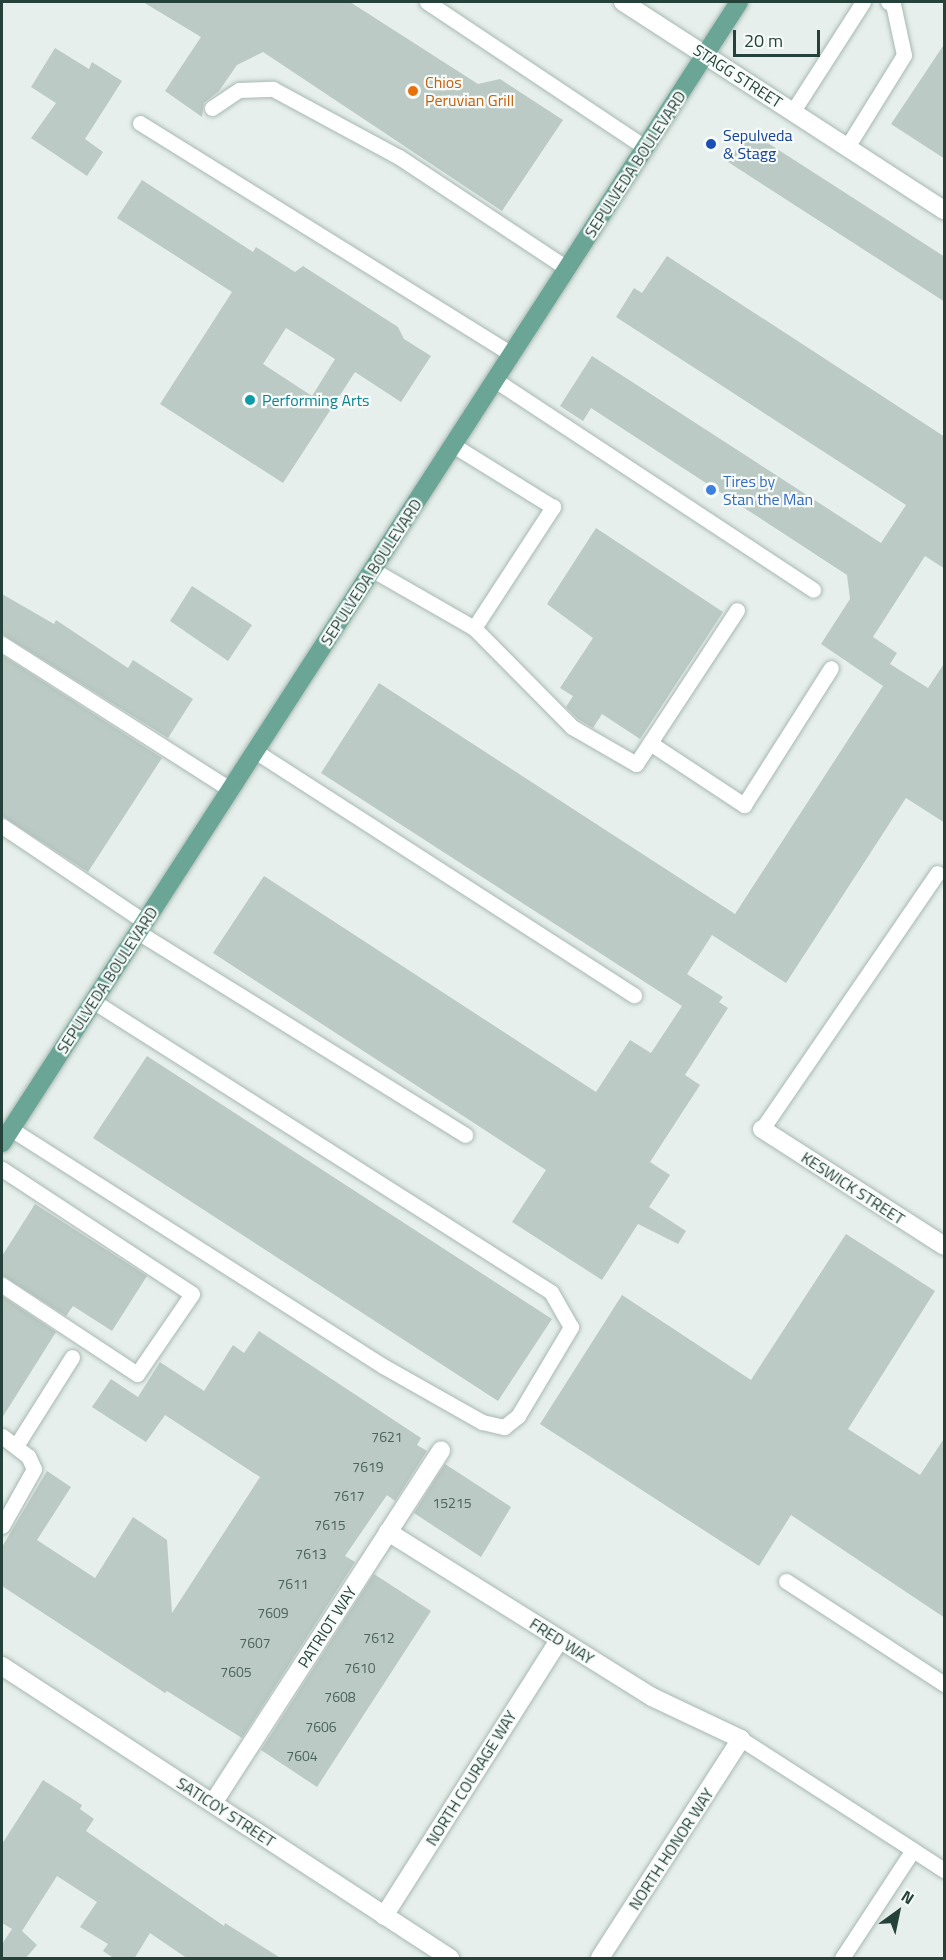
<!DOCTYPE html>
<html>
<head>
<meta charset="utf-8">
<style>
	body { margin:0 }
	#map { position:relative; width:946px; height:1960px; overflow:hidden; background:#e6efeb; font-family:"Titillium Web",sans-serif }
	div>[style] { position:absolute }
	.building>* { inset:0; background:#bbcac4 }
	.roads { filter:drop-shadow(0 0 2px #a8b8b2) drop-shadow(0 0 2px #a8b8b2) }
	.service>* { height:15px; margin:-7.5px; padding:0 7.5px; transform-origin:7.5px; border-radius:7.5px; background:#fff }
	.minor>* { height:18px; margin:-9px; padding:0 9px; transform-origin:9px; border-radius:9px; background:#fff }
	.tertiary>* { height:18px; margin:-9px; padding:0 9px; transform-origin:9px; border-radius:9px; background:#fff }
	.secondary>* { height:18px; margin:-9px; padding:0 9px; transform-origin:9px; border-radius:9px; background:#fff }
	.primary>* { height:18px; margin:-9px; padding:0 9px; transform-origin:9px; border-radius:9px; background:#6aa596 }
	.dots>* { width:16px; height:16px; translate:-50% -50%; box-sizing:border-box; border:3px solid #f7fbf9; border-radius:50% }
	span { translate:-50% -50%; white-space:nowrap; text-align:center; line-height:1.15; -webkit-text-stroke:4.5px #f7fbf9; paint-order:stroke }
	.number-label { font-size:14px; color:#4a645c }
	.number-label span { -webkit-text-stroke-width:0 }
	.street-label { font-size:16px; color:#24423a }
	.food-label { font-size:16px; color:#c56008 }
	.left { translate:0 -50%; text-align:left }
	.transit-label { font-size:16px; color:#164399 }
	.culture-label { font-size:16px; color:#0d838f }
	.shop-label { font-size:16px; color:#366cbe }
	.frame { position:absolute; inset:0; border:3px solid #24423a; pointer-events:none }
	.north { position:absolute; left:868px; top:1882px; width:60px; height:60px; -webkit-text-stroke:4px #f7fbf9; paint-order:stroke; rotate:33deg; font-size:16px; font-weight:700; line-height:24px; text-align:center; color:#24423a }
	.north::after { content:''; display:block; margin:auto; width:21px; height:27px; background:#24423a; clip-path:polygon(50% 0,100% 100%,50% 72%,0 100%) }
	.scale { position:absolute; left:733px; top:30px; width:87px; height:27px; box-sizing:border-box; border:3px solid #24423a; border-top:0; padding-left:8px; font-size:18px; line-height:21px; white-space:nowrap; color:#24423a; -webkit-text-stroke:4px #f7fbf9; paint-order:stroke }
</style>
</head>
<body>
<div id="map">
	<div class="building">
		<div style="clip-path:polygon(143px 2px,350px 2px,478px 84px,500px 79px,563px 120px,502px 211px,263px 52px,237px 65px,219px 91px,204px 103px,202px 117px,165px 91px,201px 37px)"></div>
		<div style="clip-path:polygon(945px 43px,945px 159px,891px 124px)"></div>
		<div style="clip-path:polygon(55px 48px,89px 69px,92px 62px,122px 81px,85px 139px,103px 152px,87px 176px,31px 138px,56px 103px,31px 87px)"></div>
		<div style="clip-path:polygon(744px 138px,760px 138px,945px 257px,945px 302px,728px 162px)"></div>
		<div style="clip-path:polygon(evenodd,142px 180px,253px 252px,256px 247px,295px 272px,303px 266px,398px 327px,404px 339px,431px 356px,401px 402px,355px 372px,283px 483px,160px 404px,232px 292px,117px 218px,142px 180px,286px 328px,335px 359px,312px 396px,263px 364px,286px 328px)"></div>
		<div style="clip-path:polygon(667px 256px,945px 437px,945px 569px,925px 556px,873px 637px,897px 653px,890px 664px,928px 688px,945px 662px,945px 823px,906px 798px,786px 983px,712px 935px,687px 974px,723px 997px,719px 1002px,728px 1008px,685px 1075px,700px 1085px,650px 1162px,670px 1175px,649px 1207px,686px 1231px,678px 1244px,638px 1224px,602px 1280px,512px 1222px,546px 1170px,213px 953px,264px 876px,596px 1092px,630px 1040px,651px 1053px,682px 1006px,321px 773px,379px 683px,735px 914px,883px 686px,821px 644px,850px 599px,847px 575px,591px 408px,583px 421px,560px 406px,592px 356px,881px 543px,906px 505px,616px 317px,634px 288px,642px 293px)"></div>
		<div style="clip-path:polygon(596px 528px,723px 612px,640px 739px,602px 714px,593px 728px,578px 719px,566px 707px,573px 696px,560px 688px,593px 638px,547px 604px)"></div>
		<div style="clip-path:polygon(192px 586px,252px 625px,228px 661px,170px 621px)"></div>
		<div style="clip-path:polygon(2px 594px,54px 624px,56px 620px,128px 668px,133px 660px,193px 699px,168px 738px,2px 634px)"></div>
		<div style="clip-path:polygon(2px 655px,162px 758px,88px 872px,2px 816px)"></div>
		<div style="clip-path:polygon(147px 1056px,552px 1319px,498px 1401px,93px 1138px)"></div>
		<div style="clip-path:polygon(35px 1204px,147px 1276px,112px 1331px,73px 1306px,66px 1316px,2px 1275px,2px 1256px)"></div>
		<div style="clip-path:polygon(846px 1234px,935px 1291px,848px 1429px,920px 1475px,945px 1437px,945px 1618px,791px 1515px,759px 1566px,540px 1424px,622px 1295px,751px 1380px)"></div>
		<div style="clip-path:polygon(2px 1296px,56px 1332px,2px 1418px)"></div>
		<div style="clip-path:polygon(259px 1331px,421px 1438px,417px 1445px,427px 1451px,395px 1501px,387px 1495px,345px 1556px,355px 1562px,242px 1738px,167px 1691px,165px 1693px,2px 1586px,2px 1547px,47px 1471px,71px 1487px,37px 1540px,95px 1578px,133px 1517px,167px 1540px,172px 1613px,260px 1477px,165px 1415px,146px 1442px,92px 1407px,111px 1379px,138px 1397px,160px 1362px,204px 1391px,233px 1345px,244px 1353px)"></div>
		<div style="clip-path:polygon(445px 1464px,511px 1507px,481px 1557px,414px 1513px)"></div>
		<div style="clip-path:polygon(374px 1574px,431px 1611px,317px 1787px,261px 1750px)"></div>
		<div style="clip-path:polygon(43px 1780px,82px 1805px,80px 1809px,94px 1819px,86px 1831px,224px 1926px,225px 1923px,282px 1959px,188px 1959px,150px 1933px,134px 1959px,115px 1959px,103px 1951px,108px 1944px,80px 1927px,97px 1902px,57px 1876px,22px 1931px,37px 1945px,25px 1959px,2px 1959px,2px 1944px,12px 1929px,2px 1923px,2px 1844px)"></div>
	</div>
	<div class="roads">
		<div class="service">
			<div style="left:427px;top:2px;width:263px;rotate:33.7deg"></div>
			<div style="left:212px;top:108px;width:32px;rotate:-34deg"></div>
			<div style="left:239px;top:90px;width:34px;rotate:-2deg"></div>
			<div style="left:273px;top:89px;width:143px;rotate:28.4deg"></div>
			<div style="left:399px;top:157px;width:201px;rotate:33.5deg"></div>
			<div style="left:793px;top:111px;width:130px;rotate:-57.3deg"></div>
			<div style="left:140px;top:123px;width:438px;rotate:31.9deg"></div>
			<div style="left:847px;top:147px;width:108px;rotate:-58.2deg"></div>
			<div style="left:904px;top:55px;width:52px;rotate:-102.2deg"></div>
			<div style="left:893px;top:4px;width:5px;rotate:-158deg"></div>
			<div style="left:495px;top:380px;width:381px;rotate:33.4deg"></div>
			<div style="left:373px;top:570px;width:116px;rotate:29.9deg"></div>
			<div style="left:474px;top:628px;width:145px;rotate:-56.9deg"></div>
			<div style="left:553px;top:507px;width:118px;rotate:-148.2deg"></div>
			<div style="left:474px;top:628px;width:139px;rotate:45.3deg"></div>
			<div style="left:572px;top:727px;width:74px;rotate:30deg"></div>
			<div style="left:636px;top:764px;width:184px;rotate:-56.7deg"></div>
			<div style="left:2px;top:644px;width:270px;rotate:32.5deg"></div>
			<div style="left:650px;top:743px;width:113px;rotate:33.4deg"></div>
			<div style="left:744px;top:805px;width:162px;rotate:-57.6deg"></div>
			<div style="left:255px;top:751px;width:451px;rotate:32.8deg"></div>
			<div style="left:2px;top:826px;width:172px;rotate:33.9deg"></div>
			<div style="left:138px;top:932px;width:385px;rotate:31.8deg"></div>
			<div style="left:11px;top:1129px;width:441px;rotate:32.5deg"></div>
			<div style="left:383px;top:1366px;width:114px;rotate:29.5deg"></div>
			<div style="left:482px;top:1422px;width:23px;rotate:13deg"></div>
			<div style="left:504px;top:1427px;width:18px;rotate:-38deg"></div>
			<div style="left:518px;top:1416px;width:104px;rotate:-59.2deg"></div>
			<div style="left:571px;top:1327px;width:40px;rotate:-119.7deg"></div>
			<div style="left:551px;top:1292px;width:543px;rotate:-147.57deg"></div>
			<div style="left:762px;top:1129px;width:310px;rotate:-55.6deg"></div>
			<div style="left:2px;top:1169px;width:227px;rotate:33.3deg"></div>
			<div style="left:192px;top:1294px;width:97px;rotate:124.5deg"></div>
			<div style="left:137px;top:1374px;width:162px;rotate:-146.6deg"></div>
			<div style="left:2px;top:1436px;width:33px;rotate:38deg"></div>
			<div style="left:28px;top:1456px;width:14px;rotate:65deg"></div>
			<div style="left:34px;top:1469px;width:65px;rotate:119.3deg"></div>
			<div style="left:16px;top:1446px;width:105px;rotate:-57.8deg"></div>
			<div style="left:786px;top:1581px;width:189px;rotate:33.1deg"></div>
			<div style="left:741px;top:1739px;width:205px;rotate:32.8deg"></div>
			<div style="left:842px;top:1958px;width:129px;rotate:-56.7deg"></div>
			<div style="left:913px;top:1850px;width:37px;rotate:33deg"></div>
		</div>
		<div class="minor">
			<div style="left:705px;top:55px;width:285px;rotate:33deg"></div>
			<div style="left:762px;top:1129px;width:216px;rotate:32.7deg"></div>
			<div style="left:388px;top:1532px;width:311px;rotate:32deg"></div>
			<div style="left:652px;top:1697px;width:98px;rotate:25.3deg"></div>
			<div style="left:741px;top:1739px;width:260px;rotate:122.8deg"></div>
			<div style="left:213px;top:1803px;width:420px;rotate:-57.1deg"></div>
			<div style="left:384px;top:1916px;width:327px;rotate:-57.6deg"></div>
		</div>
		<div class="tertiary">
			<div style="left:623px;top:2px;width:98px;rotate:32.9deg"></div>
		</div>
		<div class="secondary">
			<div style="left:2px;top:1666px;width:535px;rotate:33.1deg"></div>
		</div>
		<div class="primary">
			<div style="left:2px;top:1143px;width:1358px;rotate:-57.14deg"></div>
		</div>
	</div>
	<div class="dots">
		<div style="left:413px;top:91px;background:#e8710a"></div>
		<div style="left:711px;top:144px;background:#1a4fb4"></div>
		<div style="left:250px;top:400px;background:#0f9aa8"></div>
		<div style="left:711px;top:490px;background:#3f7fe0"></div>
	</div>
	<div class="number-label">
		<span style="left:387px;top:1437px">7621</span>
		<span style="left:368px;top:1467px">7619</span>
		<span style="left:349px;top:1496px">7617</span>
		<span style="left:452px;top:1503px">15215</span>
		<span style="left:330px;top:1525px">7615</span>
		<span style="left:311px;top:1554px">7613</span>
		<span style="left:293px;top:1584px">7611</span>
		<span style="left:273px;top:1613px">7609</span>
		<span style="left:379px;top:1638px">7612</span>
		<span style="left:255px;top:1643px">7607</span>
		<span style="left:360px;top:1668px">7610</span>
		<span style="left:236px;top:1672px">7605</span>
		<span style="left:340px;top:1697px">7608</span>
		<span style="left:321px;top:1727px">7606</span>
		<span style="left:302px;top:1756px">7604</span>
	</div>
	<div class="street-label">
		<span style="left:738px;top:76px;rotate:33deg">STAGG STREET</span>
		<span style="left:635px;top:164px;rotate:-57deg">SEPULVEDA BOULEVARD</span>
		<span style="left:371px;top:572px;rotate:-57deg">SEPULVEDA BOULEVARD</span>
		<span style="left:107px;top:980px;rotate:-57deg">SEPULVEDA BOULEVARD</span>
		<span style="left:853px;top:1188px;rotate:33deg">KESWICK STREET</span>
		<span style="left:327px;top:1627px;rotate:-57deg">PATRIOT WAY</span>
		<span style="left:562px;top:1641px;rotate:32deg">FRED WAY</span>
		<span style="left:471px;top:1778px;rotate:-58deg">NORTH COURAGE WAY</span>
		<span style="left:226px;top:1812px;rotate:33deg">SATICOY STREET</span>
		<span style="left:671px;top:1849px;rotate:-57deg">NORTH HONOR WAY</span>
	</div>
	<div class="food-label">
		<span class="left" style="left:425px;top:91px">Chios<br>Peruvian Grill</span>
	</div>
	<div class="transit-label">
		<span class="left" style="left:723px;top:144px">Sepulveda<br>&amp; Stagg</span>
	</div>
	<div class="culture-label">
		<span class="left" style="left:262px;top:400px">Performing Arts</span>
	</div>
	<div class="shop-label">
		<span class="left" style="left:723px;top:490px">Tires by<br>Stan the Man</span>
	</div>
	<div class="frame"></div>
	<div class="north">N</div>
	<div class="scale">20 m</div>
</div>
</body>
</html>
